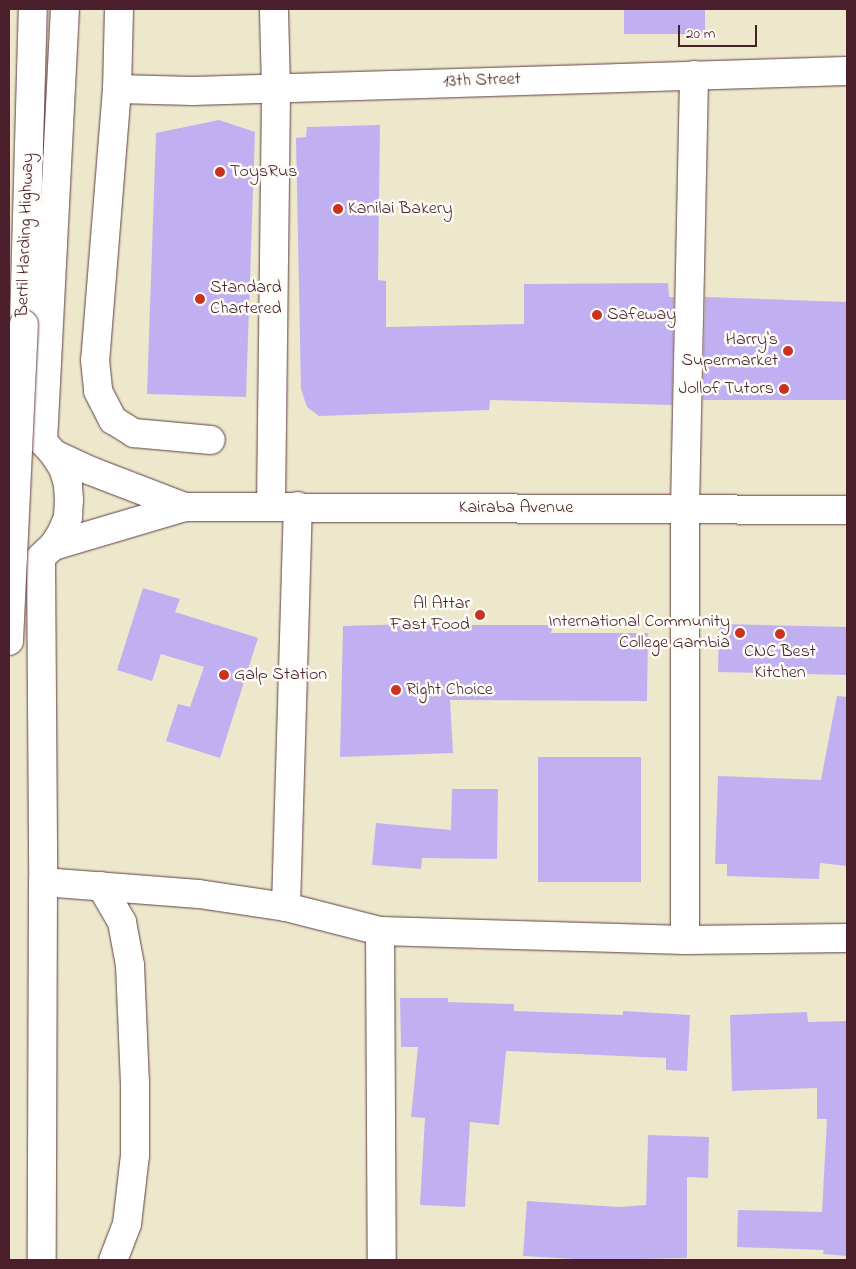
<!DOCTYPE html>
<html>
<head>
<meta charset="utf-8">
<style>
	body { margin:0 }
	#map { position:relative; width:856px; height:1269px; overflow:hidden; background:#ede8cc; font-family:"Indie Flower",sans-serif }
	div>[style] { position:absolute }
	.building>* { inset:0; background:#c0b0f2 }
	.roads { filter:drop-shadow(0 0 1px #623d43) drop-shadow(0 0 1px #623d43) }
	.minor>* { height:28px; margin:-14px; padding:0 14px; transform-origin:14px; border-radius:14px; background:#fff }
	.major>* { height:28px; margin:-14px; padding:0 14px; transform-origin:14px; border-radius:14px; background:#fff }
	.bridges { filter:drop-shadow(0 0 1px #623d43) drop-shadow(0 0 1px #623d43) }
	.major-bridge>* { height:28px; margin:-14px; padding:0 14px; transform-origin:14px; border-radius:14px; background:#fff }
	.dots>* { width:14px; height:14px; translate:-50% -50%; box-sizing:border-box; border:2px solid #fdfcf7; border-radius:50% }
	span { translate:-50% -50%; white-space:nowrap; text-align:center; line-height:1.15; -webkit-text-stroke:5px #fdfcf7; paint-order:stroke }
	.street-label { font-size:18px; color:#4a1f2b }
	.poi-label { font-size:18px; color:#4a1f2b }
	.left { translate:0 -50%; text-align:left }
	.right { translate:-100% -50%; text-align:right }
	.frame { position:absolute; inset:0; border:10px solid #4a1f2b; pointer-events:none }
	.scale { position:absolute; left:678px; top:25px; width:79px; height:22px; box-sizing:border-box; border:2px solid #4a1f2b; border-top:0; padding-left:6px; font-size:15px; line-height:18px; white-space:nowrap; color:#4a1f2b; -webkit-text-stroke:4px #fdfcf7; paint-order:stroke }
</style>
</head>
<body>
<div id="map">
	<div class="building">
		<div style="clip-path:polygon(624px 9px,705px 9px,705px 34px,624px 34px)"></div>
		<div style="clip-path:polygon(219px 120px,255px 132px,246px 397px,147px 394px,156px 133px)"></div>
		<div style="clip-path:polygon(380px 125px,378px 280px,386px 281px,386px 327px,524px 324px,524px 284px,668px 283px,669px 297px,674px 297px,672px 405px,490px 400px,489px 410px,319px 416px,307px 407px,301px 389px,296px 138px,306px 137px,307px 127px)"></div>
		<div style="clip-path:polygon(705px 297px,847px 302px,847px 400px,703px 400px)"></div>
		<div style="clip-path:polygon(143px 588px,180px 599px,175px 612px,258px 638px,220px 758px,166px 741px,178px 704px,190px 707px,204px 667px,161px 654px,152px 681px,117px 670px)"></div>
		<div style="clip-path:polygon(446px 623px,446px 625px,553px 625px,551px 633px,648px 633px,647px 701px,450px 700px,453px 753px,340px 757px,343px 626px)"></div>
		<div style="clip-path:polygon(719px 624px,847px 627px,847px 675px,718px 672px)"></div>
		<div style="clip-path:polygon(837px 696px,847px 697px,847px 866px,820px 863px,819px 879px,727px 876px,727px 864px,715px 864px,718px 776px,821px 780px)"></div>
		<div style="clip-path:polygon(538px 757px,641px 757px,641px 882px,538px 882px)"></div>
		<div style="clip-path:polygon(452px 789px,498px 789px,497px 859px,422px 858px,421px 869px,372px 865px,376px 823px,451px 830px)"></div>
		<div style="clip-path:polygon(400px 998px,448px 998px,448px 1002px,514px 1004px,514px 1011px,623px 1015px,623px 1011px,690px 1015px,687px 1071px,666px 1070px,666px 1058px,506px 1051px,499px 1125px,470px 1122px,465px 1207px,420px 1205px,425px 1118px,411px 1117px,418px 1047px,401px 1047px)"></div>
		<div style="clip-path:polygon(807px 1012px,808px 1022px,847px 1021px,847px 1256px,823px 1254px,824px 1250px,737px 1247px,738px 1210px,822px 1212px,827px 1119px,817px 1119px,817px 1088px,732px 1091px,730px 1015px)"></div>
		<div style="clip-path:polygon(648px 1135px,709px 1137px,708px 1178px,687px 1177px,687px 1258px,592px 1260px,523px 1256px,527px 1201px,619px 1207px,646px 1205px)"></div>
	</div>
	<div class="roads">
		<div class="minor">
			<div style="left:119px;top:9px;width:80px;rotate:91.4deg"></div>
			<div style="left:117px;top:89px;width:272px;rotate:94.6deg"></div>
			<div style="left:95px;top:360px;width:31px;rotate:84deg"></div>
			<div style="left:98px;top:391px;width:33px;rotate:63deg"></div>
			<div style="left:113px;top:420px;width:25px;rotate:32deg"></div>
			<div style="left:134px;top:433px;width:77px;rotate:5.2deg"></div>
			<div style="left:117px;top:89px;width:76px;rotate:1.5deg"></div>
			<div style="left:193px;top:91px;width:654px;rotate:-1.75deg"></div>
			<div style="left:271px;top:505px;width:417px;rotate:-89.3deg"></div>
			<div style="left:276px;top:88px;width:79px;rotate:-91.5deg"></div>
			<div style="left:185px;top:507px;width:662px;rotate:0.26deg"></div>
			<div style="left:40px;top:558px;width:18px;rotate:-43deg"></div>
			<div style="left:53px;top:546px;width:17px;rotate:-57deg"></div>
			<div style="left:62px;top:532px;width:16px;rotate:-68deg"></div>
			<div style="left:68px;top:517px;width:17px;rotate:-87deg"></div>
			<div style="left:69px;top:500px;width:16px;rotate:-94deg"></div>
			<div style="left:68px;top:484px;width:17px;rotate:-107deg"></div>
			<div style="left:63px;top:468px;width:17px;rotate:-123deg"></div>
			<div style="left:54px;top:454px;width:15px;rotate:-132deg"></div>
			<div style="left:43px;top:882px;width:156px;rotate:4.4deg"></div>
			<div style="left:199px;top:894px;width:88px;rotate:8.5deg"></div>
			<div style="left:286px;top:907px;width:97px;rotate:14.3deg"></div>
			<div style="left:380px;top:931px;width:305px;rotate:1.7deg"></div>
			<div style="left:685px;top:940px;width:162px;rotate:-0.7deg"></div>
			<div style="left:101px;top:886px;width:42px;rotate:59.7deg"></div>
			<div style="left:122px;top:922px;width:44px;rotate:79.5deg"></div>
			<div style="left:130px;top:965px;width:117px;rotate:87.6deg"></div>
			<div style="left:135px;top:1082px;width:73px;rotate:90deg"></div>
			<div style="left:135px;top:1155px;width:69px;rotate:96.6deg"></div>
			<div style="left:127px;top:1224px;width:39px;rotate:111deg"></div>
			<div style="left:286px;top:907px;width:401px;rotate:-88.3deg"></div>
			<div style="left:380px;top:931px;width:329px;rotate:89.7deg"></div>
			<div style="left:685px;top:940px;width:432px;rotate:-90deg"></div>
			<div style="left:685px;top:508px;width:433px;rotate:-88.8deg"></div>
		</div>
		<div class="major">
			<div style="left:24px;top:324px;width:315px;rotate:-88.4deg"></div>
			<div style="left:43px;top:442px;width:434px;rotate:-87.1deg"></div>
			<div style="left:54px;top:454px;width:41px;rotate:24.7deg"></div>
			<div style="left:91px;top:471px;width:101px;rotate:21deg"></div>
			<div style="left:53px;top:546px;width:138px;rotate:-16.5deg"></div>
			<div style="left:41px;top:558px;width:324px;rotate:89.6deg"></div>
			<div style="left:43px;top:882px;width:378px;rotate:90.2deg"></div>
		</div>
	</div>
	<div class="bridges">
		<div class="major-bridge">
			<div style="left:9px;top:641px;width:317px;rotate:-87.3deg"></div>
		</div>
	</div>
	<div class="dots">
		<div style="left:220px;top:172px;background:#c8321e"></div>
		<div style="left:338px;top:209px;background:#c8321e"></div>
		<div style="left:200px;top:299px;background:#c8321e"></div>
		<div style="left:597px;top:315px;background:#c8321e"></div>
		<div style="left:788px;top:351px;background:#c8321e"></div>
		<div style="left:784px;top:389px;background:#c8321e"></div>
		<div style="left:480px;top:615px;background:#c8321e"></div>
		<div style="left:740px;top:633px;background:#c8321e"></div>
		<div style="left:780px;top:634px;background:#c8321e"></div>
		<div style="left:224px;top:675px;background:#c8321e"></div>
		<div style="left:396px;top:690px;background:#c8321e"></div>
	</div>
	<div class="street-label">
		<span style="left:482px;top:81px;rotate:-2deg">13th Street</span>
		<span style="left:26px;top:235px;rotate:-88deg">Bertil Harding Highway</span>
		<span style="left:516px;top:508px">Kairaba Avenue</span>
	</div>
	<div class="poi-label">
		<span class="left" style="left:230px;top:172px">ToysRus</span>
		<span class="left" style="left:348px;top:209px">Kanilai Bakery</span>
		<span class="left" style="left:210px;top:299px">Standard<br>Chartered</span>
		<span class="left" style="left:607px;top:315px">Safeway</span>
		<span class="right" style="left:778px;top:351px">Harry's<br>Supermarket</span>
		<span class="right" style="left:774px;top:389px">Jollof Tutors</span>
		<span class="right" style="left:470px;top:615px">Al Attar<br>Fast Food</span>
		<span class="right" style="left:730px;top:633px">International Community<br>College Gambia</span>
		<span style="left:780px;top:663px">CNC Best<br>Kitchen</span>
		<span class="left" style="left:234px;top:675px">Galp Station</span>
		<span class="left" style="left:406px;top:690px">Right Choice</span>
	</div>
	<div class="frame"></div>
	<div class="scale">20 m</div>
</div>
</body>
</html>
